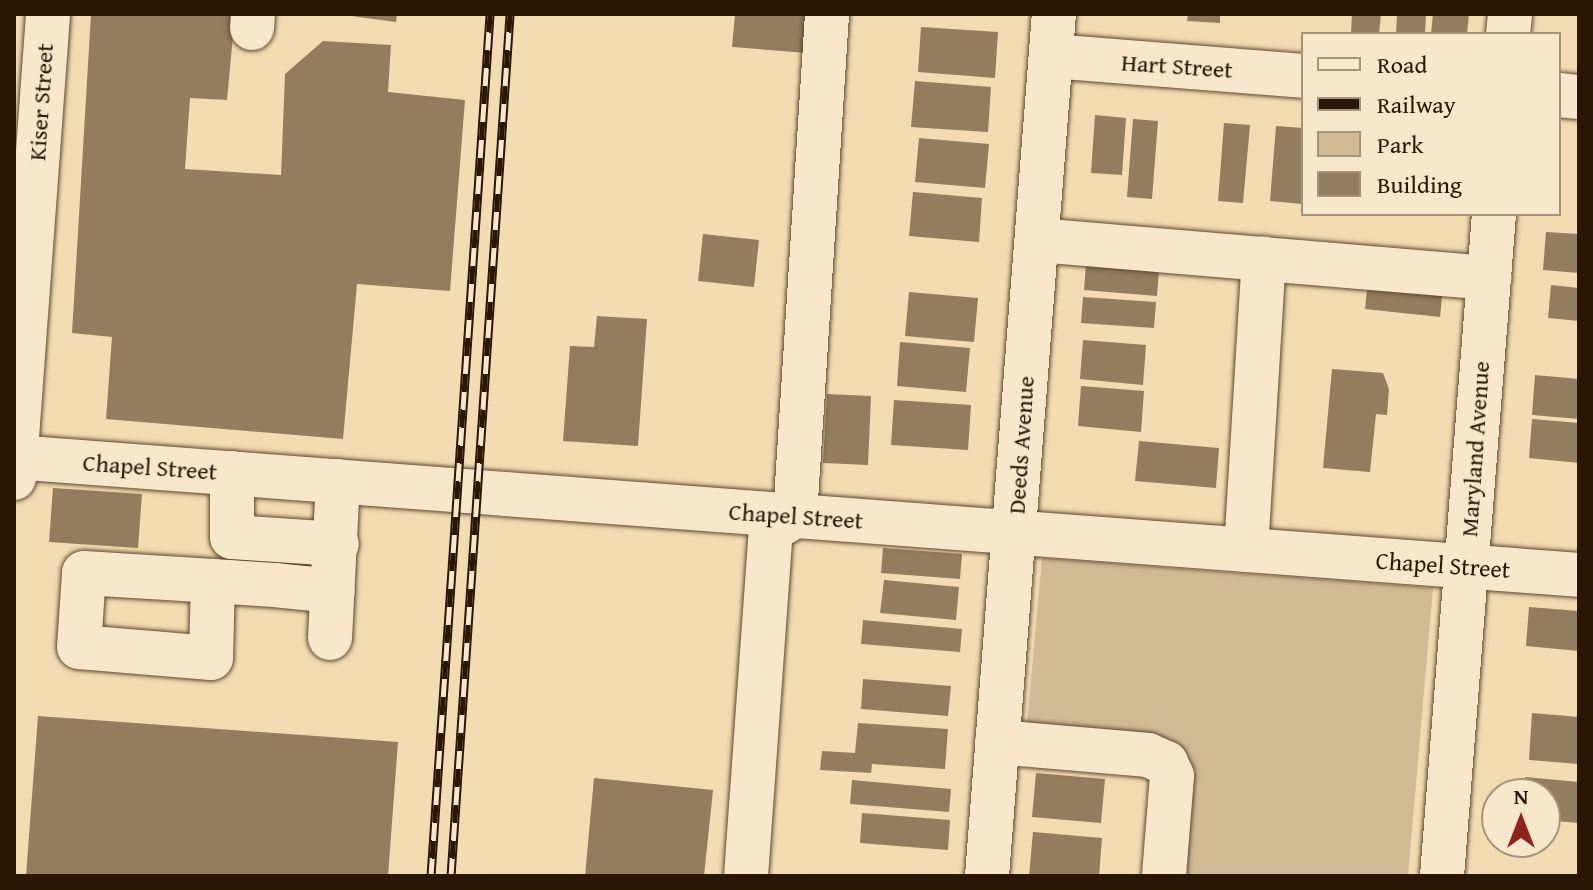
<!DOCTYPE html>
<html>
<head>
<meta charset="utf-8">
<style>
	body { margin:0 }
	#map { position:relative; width:1593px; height:890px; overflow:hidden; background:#f3dcb1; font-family:"Gentium Book Plus",serif }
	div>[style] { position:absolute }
	.green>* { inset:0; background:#d1bb94 }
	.building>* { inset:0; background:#927d5e }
	.roads { filter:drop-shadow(0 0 2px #5c482f) drop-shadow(0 0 2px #5c482f) }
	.minor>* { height:44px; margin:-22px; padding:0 22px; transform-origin:22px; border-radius:22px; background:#f7e8cc }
	.rail>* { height:9px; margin-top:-4.5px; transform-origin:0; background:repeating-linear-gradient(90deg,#f7e8cc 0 18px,#291704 0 36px); box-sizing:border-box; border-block:2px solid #291704 }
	span { translate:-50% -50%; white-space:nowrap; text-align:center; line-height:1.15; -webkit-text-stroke:6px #f7e8cc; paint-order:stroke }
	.street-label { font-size:24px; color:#291704 }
	.frame { position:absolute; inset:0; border:16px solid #291704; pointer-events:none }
	.legend { position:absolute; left:1301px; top:32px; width:260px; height:184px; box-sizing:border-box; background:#f7e8cc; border:2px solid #a5947c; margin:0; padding:10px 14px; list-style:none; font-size:24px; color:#291704 }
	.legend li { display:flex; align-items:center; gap:16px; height:40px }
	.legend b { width:40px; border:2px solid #a5947c }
	.north { position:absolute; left:1481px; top:778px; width:80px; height:80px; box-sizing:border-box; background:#f7e8cc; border:2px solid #a5947c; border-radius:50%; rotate:0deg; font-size:22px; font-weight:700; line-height:32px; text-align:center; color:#291704 }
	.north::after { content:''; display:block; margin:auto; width:28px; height:36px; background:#8f2418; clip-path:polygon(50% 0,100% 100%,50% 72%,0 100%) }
</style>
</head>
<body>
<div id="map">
	<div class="green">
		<div style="clip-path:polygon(1042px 558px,1433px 588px,1408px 876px,1175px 876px,1184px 752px,1026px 736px)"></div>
	</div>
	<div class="building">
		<div style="clip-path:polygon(91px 14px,235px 14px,227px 100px,190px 98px,185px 169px,281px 175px,285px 74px,323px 41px,391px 45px,388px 92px,465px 100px,450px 291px,357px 284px,343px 439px,106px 419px,112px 337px,72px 333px)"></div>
		<div style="clip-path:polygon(336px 14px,397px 14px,396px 22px)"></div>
		<div style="clip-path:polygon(735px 14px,811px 14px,807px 53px,732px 47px)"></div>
		<div style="clip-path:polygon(1188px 14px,1220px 14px,1220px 23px,1187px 21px)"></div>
		<div style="clip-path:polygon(1352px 14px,1381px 14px,1379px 34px,1351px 33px)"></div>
		<div style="clip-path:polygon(1397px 14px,1426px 14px,1425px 34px,1396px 34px)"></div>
		<div style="clip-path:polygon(1433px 14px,1469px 14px,1467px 34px,1431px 34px)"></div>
		<div style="clip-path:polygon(921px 27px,998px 32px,995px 78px,918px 72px)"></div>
		<div style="clip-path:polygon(915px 81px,991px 87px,988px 132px,911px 127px)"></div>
		<div style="clip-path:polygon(1095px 115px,1126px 118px,1122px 175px,1091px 173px)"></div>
		<div style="clip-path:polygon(1133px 119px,1158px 121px,1152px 199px,1127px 197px)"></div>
		<div style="clip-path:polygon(1224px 123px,1250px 125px,1243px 203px,1218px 201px)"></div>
		<div style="clip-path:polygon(1276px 126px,1303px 128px,1303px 204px,1270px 201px)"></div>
		<div style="clip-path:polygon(919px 138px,989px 144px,985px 188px,915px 182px)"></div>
		<div style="clip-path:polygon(913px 192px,982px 198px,979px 242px,909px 236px)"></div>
		<div style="clip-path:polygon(1546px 232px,1579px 234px,1579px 273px,1543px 270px)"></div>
		<div style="clip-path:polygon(703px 234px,759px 240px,754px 287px,698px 281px)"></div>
		<div style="clip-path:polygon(1086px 265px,1159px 270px,1157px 296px,1084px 290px)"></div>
		<div style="clip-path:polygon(1369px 271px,1444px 278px,1440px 317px,1365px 309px)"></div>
		<div style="clip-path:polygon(1551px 285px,1579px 288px,1579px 321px,1548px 318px)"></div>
		<div style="clip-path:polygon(909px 292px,978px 298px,974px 342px,905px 336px)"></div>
		<div style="clip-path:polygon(1083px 297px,1156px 302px,1154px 328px,1081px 323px)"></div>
		<div style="clip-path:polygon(597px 316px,647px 319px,638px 446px,563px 441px,570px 346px,594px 347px)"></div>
		<div style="clip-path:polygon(1083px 340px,1146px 345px,1143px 385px,1080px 379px)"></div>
		<div style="clip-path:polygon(900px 342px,970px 348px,966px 392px,897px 386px)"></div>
		<div style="clip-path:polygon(1332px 369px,1383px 373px,1389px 389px,1387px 415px,1376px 414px,1370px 472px,1323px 468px)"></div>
		<div style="clip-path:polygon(1535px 375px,1579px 379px,1579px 419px,1532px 415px)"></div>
		<div style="clip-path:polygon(1081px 386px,1144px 391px,1141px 432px,1078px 426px)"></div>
		<div style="clip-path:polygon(827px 394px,871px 396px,868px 465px,823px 463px)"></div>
		<div style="clip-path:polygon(894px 400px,971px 405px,968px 450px,891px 445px)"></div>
		<div style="clip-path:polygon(1532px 419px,1579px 423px,1579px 463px,1529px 458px)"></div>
		<div style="clip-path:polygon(1139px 441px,1219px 448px,1216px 488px,1135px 481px)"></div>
		<div style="clip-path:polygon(53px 488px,142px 494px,138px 548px,49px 542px)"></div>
		<div style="clip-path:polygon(883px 548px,962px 554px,960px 579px,881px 573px)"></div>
		<div style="clip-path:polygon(884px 580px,959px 587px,956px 620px,880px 613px)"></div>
		<div style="clip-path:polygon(1529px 607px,1579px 611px,1579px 651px,1526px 646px)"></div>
		<div style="clip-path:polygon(863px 620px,962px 629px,960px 652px,861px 644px)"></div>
		<div style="clip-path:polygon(863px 679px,951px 686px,948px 716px,861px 709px)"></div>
		<div style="clip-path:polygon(1532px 713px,1579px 717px,1579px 764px,1529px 760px)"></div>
		<div style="clip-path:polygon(38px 716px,398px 742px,388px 876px,26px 876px)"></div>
		<div style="clip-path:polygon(858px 723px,948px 729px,945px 769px,872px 764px,871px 773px,820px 770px,822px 751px,855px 753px)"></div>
		<div style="clip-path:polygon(1036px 773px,1105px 779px,1101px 823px,1032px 817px)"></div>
		<div style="clip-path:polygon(1525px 777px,1579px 782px,1579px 823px,1545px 820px,1545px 794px,1523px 794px)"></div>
		<div style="clip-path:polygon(594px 778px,713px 790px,704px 876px,585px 876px)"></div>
		<div style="clip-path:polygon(852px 780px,951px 789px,949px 812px,850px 804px)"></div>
		<div style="clip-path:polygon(862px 813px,950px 820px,948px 850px,860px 843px)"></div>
		<div style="clip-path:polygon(1033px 832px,1102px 838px,1099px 876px,1029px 876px)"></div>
	</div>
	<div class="roads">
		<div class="minor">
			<div style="left:252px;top:28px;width:14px;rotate:-86deg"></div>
			<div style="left:1508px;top:34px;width:20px;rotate:-84deg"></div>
			<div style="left:1051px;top:56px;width:253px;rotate:4.5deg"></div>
			<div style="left:1559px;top:95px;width:20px;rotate:6deg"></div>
			<div style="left:1037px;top:240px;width:454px;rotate:4.8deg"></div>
			<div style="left:14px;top:457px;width:1569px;rotate:4.31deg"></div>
			<div style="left:232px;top:473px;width:64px;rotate:90deg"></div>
			<div style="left:232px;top:537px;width:105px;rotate:3.8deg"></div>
			<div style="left:14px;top:478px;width:465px;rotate:-85.8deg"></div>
			<div style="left:1246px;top:550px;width:292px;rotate:-86.5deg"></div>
			<div style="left:213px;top:581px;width:77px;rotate:91.5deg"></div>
			<div style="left:211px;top:658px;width:132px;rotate:-175.2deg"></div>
			<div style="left:79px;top:647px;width:74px;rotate:-86.1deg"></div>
			<div style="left:84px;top:573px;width:129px;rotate:3.5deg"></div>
			<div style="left:213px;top:581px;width:61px;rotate:3.8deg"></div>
			<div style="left:274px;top:585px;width:59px;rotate:5.8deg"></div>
			<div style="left:330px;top:638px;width:157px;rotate:-87.1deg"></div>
			<div style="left:997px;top:742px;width:152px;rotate:4.9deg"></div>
			<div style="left:1148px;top:755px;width:20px;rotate:24deg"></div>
			<div style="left:1166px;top:763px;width:14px;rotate:65deg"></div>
			<div style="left:1172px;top:776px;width:100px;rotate:94.6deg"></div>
			<div style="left:746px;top:876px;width:347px;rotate:-85.9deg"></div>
			<div style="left:771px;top:530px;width:28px;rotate:-30deg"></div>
			<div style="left:795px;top:516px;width:503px;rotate:-86.35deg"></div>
			<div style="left:987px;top:876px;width:865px;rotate:-85.56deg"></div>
			<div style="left:1442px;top:876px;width:664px;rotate:-85.51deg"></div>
		</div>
	</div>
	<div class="rail">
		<div style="left:431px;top:876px;width:864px;rotate:-86.08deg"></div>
		<div style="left:451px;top:876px;width:864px;rotate:-86.08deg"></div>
	</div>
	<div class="street-label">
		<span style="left:1177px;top:66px;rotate:4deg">Hart Street</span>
		<span style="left:41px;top:102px;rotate:-86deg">Kiser Street</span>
		<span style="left:1021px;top:445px;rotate:-86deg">Deeds Avenue</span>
		<span style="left:1475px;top:449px;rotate:-86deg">Maryland Avenue</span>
		<span style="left:150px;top:467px;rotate:4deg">Chapel Street</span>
		<span style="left:796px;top:516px;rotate:4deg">Chapel Street</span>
		<span style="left:1443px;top:565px;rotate:4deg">Chapel Street</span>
	</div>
	<div class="frame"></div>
	<ul class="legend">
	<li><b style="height:10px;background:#f7e8cc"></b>Road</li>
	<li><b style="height:10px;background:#291704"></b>Railway</li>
	<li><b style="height:22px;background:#d1bb94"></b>Park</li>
	<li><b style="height:22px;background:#927d5e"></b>Building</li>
	</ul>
	<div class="north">N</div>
</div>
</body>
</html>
